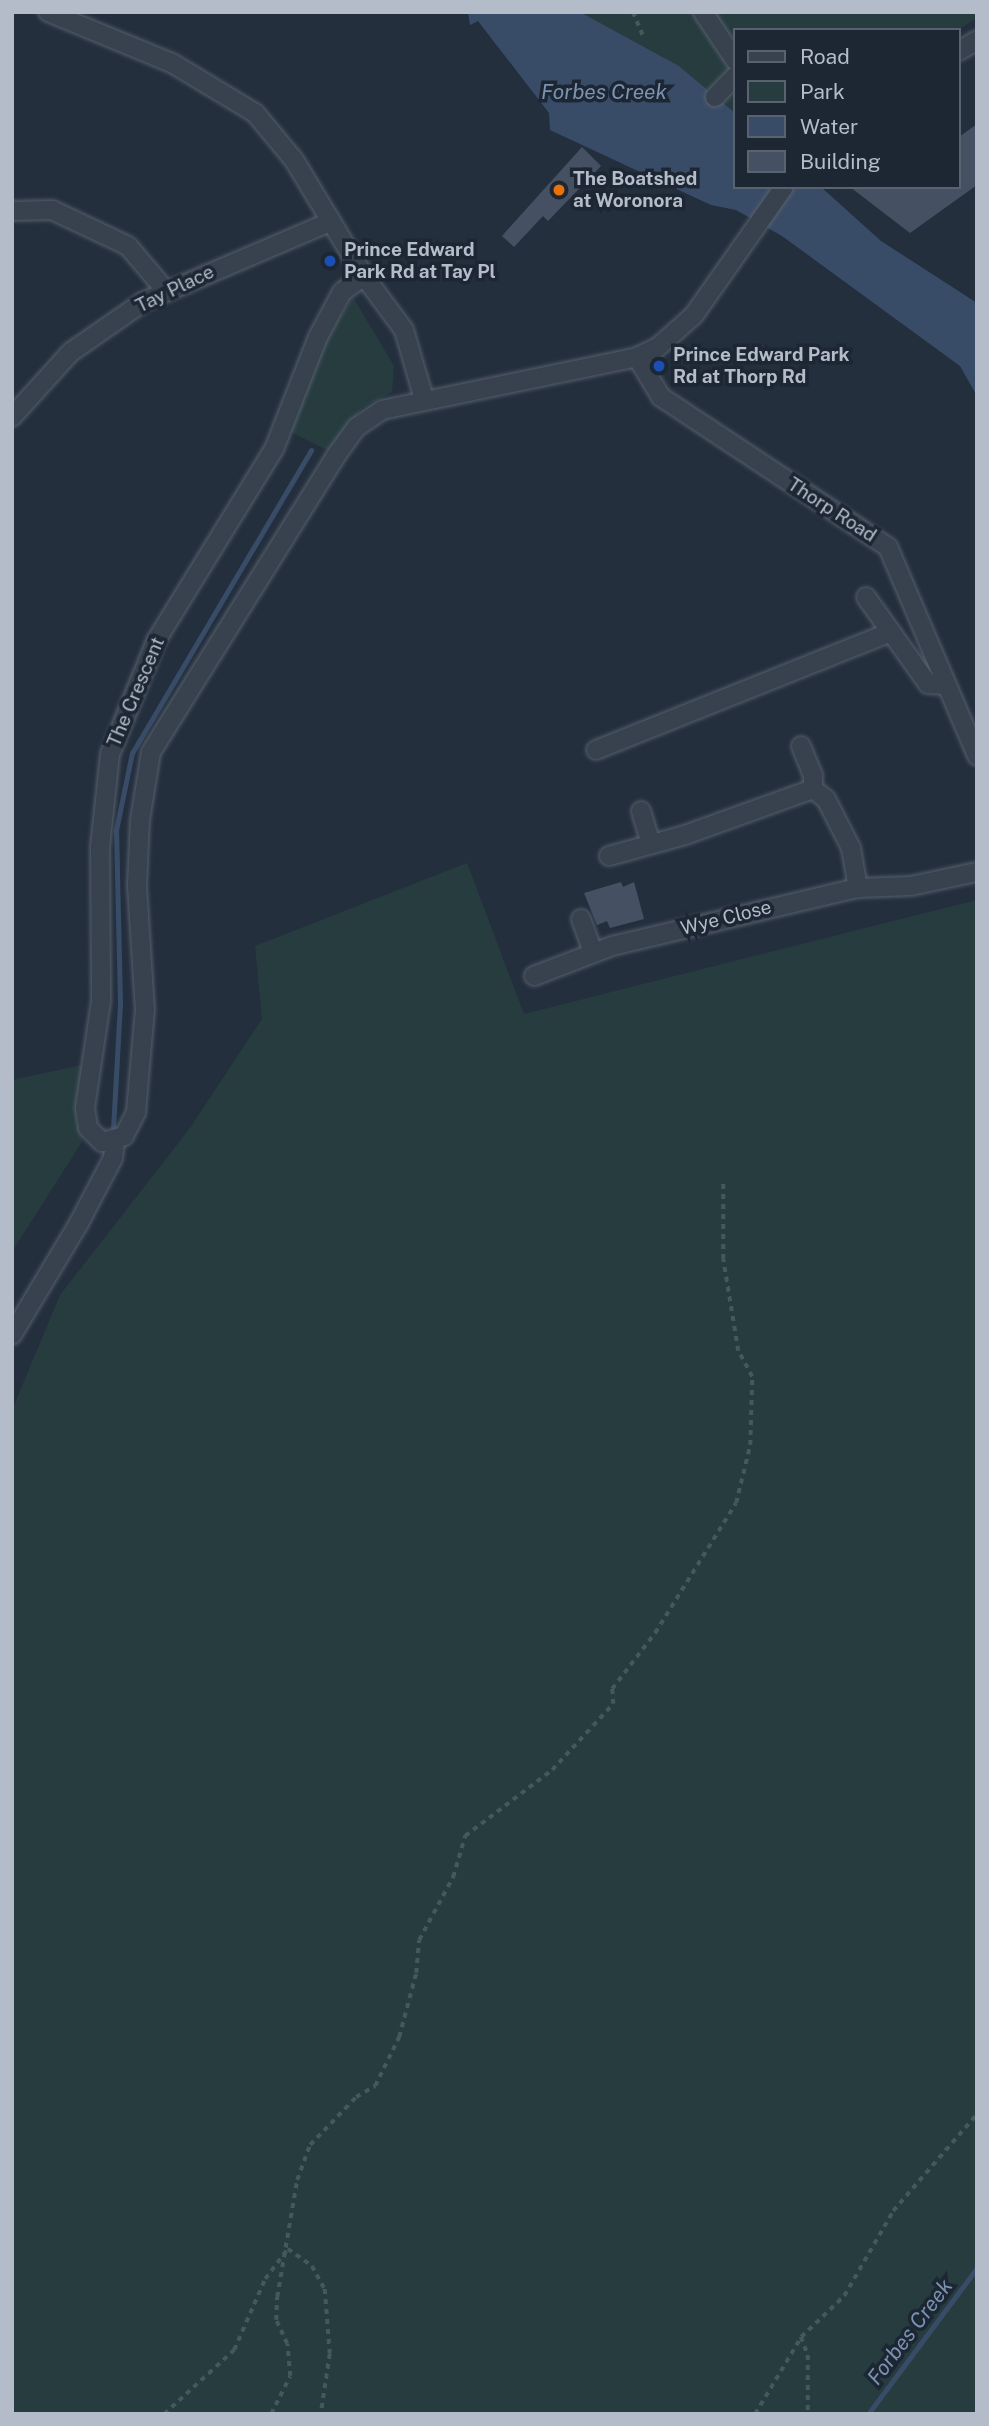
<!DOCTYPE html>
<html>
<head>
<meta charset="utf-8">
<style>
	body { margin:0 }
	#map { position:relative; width:989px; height:2426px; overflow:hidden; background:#242f3e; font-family:"Public Sans",sans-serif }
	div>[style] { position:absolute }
	.green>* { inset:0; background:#263c3f }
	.water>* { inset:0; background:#394c67 }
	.stream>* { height:5px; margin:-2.5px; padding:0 2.5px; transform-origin:2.5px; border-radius:2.5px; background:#394c67 }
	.building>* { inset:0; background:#455162 }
	.path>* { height:3.5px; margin-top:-1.75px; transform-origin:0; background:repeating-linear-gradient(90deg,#44595c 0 5px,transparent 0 10px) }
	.roads { filter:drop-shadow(0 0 2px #565f6c) drop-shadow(0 0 2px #565f6c) }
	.minor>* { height:18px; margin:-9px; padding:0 9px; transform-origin:9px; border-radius:9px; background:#38414e }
	.dots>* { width:19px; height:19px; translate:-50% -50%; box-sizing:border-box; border:4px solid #1d2633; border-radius:50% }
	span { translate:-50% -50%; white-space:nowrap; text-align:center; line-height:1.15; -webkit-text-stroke:7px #1d2633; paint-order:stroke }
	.poi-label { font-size:19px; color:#b4bcc9; font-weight:700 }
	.left { translate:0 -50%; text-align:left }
	.street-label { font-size:19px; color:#b4bcc9 }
	.water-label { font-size:21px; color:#7c92b1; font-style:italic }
	.frame { position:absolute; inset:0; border:14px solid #b4bcc9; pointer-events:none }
	.legend { position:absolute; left:733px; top:28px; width:228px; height:161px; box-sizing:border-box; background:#1d2633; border:2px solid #59626f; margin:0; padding:9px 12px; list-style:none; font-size:21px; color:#b4bcc9 }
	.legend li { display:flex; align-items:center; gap:14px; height:35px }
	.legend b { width:35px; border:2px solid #59626f }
</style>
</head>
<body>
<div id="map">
	<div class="green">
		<div style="clip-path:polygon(580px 12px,977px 12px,977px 18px,957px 30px,735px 30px,735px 113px,679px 66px)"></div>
		<div style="clip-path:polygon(353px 297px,394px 366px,392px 392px,362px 408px,329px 451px,289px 431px,322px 347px)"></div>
		<div style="clip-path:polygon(467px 863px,524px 1014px,977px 900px,977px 2414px,12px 2414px,12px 1410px,60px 1295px,190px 1128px,262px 1019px,255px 946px)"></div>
		<div style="clip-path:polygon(82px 1065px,76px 1119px,83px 1140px,12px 1252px,12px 1080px)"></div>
	</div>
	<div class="water">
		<div style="clip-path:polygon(468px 12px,580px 12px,679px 66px,735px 113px,735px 187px,821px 187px,881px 241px,977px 303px,977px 396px,960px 366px,782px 236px,736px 210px,711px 205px,550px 130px,549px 113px,478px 21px,470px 25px)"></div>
	</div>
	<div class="stream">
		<div style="left:113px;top:1129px;width:124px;rotate:-86.8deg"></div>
		<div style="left:120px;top:1005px;width:175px;rotate:-91.3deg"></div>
		<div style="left:116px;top:830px;width:79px;rotate:-78.3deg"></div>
		<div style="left:132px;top:753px;width:352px;rotate:-59.4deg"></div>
		<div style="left:868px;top:2414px;width:182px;rotate:-53.3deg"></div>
	</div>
	<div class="building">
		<div style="clip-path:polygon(977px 124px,977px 185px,910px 233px,850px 187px,959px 187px,959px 137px)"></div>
		<div style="clip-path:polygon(582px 147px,601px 166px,548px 221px,543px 216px,514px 247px,502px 236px)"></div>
		<div style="clip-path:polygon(621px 882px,623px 887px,634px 882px,644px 919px,610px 928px,607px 921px,597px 925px,584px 893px)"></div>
	</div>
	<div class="path">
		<div style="left:633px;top:12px;width:25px;rotate:67deg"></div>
		<div style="left:801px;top:2337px;width:19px;rotate:69deg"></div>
		<div style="left:808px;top:2355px;width:59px;rotate:90deg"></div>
		<div style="left:164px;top:2414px;width:95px;rotate:-42.4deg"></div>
		<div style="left:234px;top:2350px;width:77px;rotate:-66.4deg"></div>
		<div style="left:265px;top:2279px;width:38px;rotate:-53deg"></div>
		<div style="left:288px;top:2249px;width:29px;rotate:35deg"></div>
		<div style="left:312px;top:2266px;width:26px;rotate:61deg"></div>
		<div style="left:325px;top:2289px;width:65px;rotate:85.6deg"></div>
		<div style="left:330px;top:2354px;width:61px;rotate:98.5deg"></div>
		<div style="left:271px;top:2414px;width:42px;rotate:-63.4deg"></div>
		<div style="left:290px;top:2376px;width:32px;rotate:-95deg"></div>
		<div style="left:287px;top:2344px;width:26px;rotate:-115deg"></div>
		<div style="left:276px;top:2320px;width:23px;rotate:-88deg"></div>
		<div style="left:277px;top:2297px;width:119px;rotate:-80.3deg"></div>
		<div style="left:297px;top:2180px;width:37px;rotate:-70deg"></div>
		<div style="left:310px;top:2145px;width:66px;rotate:-46.2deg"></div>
		<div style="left:356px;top:2097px;width:22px;rotate:-30deg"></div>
		<div style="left:375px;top:2086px;width:55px;rotate:-63.9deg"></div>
		<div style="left:399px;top:2037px;width:66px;rotate:-75.1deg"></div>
		<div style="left:416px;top:1973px;width:33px;rotate:-85deg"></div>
		<div style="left:419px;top:1940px;width:72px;rotate:-61.6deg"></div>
		<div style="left:453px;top:1877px;width:43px;rotate:-73.7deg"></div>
		<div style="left:465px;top:1836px;width:109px;rotate:-37.2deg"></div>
		<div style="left:552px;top:1770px;width:90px;rotate:-47.3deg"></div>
		<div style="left:613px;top:1704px;width:15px;rotate:-94deg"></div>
		<div style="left:612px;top:1689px;width:71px;rotate:-52.5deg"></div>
		<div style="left:655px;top:1633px;width:153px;rotate:-58.1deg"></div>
		<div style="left:736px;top:1503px;width:60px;rotate:-76.4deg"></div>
		<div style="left:750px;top:1445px;width:68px;rotate:-88.3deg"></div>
		<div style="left:752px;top:1377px;width:30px;rotate:-118deg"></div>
		<div style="left:738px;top:1351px;width:93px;rotate:-99.3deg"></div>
		<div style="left:723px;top:1259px;width:75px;rotate:-90deg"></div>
		<div style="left:755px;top:2414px;width:90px;rotate:-59.1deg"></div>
		<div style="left:801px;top:2337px;width:59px;rotate:-43.6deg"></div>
		<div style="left:844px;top:2296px;width:98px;rotate:-60deg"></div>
		<div style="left:893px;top:2211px;width:128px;rotate:-49.1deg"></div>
	</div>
	<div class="roads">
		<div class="minor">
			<div style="left:48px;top:12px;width:134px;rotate:22.4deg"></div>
			<div style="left:172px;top:63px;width:97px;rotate:31.1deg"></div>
			<div style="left:255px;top:113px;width:61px;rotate:50.3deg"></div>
			<div style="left:294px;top:160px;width:135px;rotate:58.9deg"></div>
			<div style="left:364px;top:276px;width:67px;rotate:53.5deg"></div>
			<div style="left:404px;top:330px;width:72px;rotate:73.8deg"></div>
			<div style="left:703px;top:12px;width:58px;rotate:56.3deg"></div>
			<div style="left:959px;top:51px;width:21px;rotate:-31deg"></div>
			<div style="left:715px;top:97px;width:29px;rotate:-46deg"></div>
			<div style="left:12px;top:211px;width:40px;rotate:-1.4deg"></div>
			<div style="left:52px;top:210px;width:84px;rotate:25.3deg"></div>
			<div style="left:128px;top:246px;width:59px;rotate:49.8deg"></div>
			<div style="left:364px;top:276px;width:27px;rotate:144deg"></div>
			<div style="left:342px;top:292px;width:51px;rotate:118.1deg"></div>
			<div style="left:318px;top:337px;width:120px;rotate:111.4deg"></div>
			<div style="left:274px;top:449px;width:223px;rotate:121.6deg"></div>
			<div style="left:157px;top:639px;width:124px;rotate:112.2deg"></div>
			<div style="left:110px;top:754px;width:94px;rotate:96.1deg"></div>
			<div style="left:100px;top:847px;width:154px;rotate:89.6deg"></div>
			<div style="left:101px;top:1001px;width:108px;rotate:98.5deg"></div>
			<div style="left:85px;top:1108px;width:20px;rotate:81deg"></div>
			<div style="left:88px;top:1128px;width:20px;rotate:45deg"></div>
			<div style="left:102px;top:1142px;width:23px;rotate:-15deg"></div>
			<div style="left:124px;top:1136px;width:27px;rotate:-63deg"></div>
			<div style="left:136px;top:1112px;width:102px;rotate:-85deg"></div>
			<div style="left:145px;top:1010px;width:125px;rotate:-93.7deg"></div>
			<div style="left:137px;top:885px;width:65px;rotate:-87.4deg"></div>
			<div style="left:140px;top:820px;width:69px;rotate:-80.8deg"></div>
			<div style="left:151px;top:752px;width:348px;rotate:-58deg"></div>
			<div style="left:335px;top:457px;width:37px;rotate:-54deg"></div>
			<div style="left:357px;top:427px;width:30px;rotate:-34deg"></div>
			<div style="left:382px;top:410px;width:260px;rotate:-11.7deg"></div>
			<div style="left:637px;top:357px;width:23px;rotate:-25deg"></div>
			<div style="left:658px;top:347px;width:48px;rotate:-41.6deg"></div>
			<div style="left:694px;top:315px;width:156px;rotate:-54.9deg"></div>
			<div style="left:637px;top:357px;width:47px;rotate:59deg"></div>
			<div style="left:661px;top:397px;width:272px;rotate:33.5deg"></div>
			<div style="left:888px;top:547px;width:227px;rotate:66.9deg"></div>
			<div style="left:12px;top:417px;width:88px;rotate:-47.8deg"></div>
			<div style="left:71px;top:352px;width:88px;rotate:-34.8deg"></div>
			<div style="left:143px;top:302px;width:203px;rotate:-23.2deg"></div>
			<div style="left:866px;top:597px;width:107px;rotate:54.5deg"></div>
			<div style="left:928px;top:684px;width:18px;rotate:3deg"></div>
			<div style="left:801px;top:746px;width:31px;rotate:68deg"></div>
			<div style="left:813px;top:775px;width:14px;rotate:90deg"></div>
			<div style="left:596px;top:750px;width:318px;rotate:-21.8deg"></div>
			<div style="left:641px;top:811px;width:34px;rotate:73deg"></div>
			<div style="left:609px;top:856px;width:79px;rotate:-15.4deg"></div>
			<div style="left:685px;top:835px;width:136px;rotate:-19.8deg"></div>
			<div style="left:813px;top:789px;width:16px;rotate:38deg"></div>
			<div style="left:826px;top:799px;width:55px;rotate:63deg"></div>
			<div style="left:851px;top:848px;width:41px;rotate:80.1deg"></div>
			<div style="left:858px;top:888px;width:53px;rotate:-2.2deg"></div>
			<div style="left:911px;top:886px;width:67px;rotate:-12deg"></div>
			<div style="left:581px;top:919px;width:35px;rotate:70deg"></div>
			<div style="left:534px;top:976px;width:84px;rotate:-21deg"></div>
			<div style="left:612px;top:946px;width:253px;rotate:-13.3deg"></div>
			<div style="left:12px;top:1335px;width:131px;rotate:-59.1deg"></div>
			<div style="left:79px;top:1223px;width:73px;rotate:-62.4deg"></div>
			<div style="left:113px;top:1158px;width:16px;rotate:-83deg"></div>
		</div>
	</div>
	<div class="dots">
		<div style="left:559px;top:190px;background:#e8710a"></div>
		<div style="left:330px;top:261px;background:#1a4fb4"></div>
		<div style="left:659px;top:366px;background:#1a4fb4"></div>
	</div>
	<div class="poi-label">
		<span class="left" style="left:573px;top:190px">The Boatshed<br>at Woronora</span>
		<span class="left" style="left:344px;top:261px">Prince Edward<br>Park Rd at Tay Pl</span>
		<span class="left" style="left:673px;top:366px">Prince Edward Park<br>Rd at Thorp Rd</span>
	</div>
	<div class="street-label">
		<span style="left:175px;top:289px;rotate:-26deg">Tay Place</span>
		<span style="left:832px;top:510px;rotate:33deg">Thorp Road</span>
		<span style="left:136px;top:692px;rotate:-67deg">The Crescent</span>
		<span style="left:726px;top:918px;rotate:-14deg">Wye Close</span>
	</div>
	<div class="water-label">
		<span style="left:604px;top:92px">Forbes Creek</span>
		<span style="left:910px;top:2332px;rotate:-53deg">Forbes Creek</span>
	</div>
	<div class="frame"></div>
	<ul class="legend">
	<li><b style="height:9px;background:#38414e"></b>Road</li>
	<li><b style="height:19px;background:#263c3f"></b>Park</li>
	<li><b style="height:19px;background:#394c67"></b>Water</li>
	<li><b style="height:19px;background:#455162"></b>Building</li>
	</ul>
</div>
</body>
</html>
